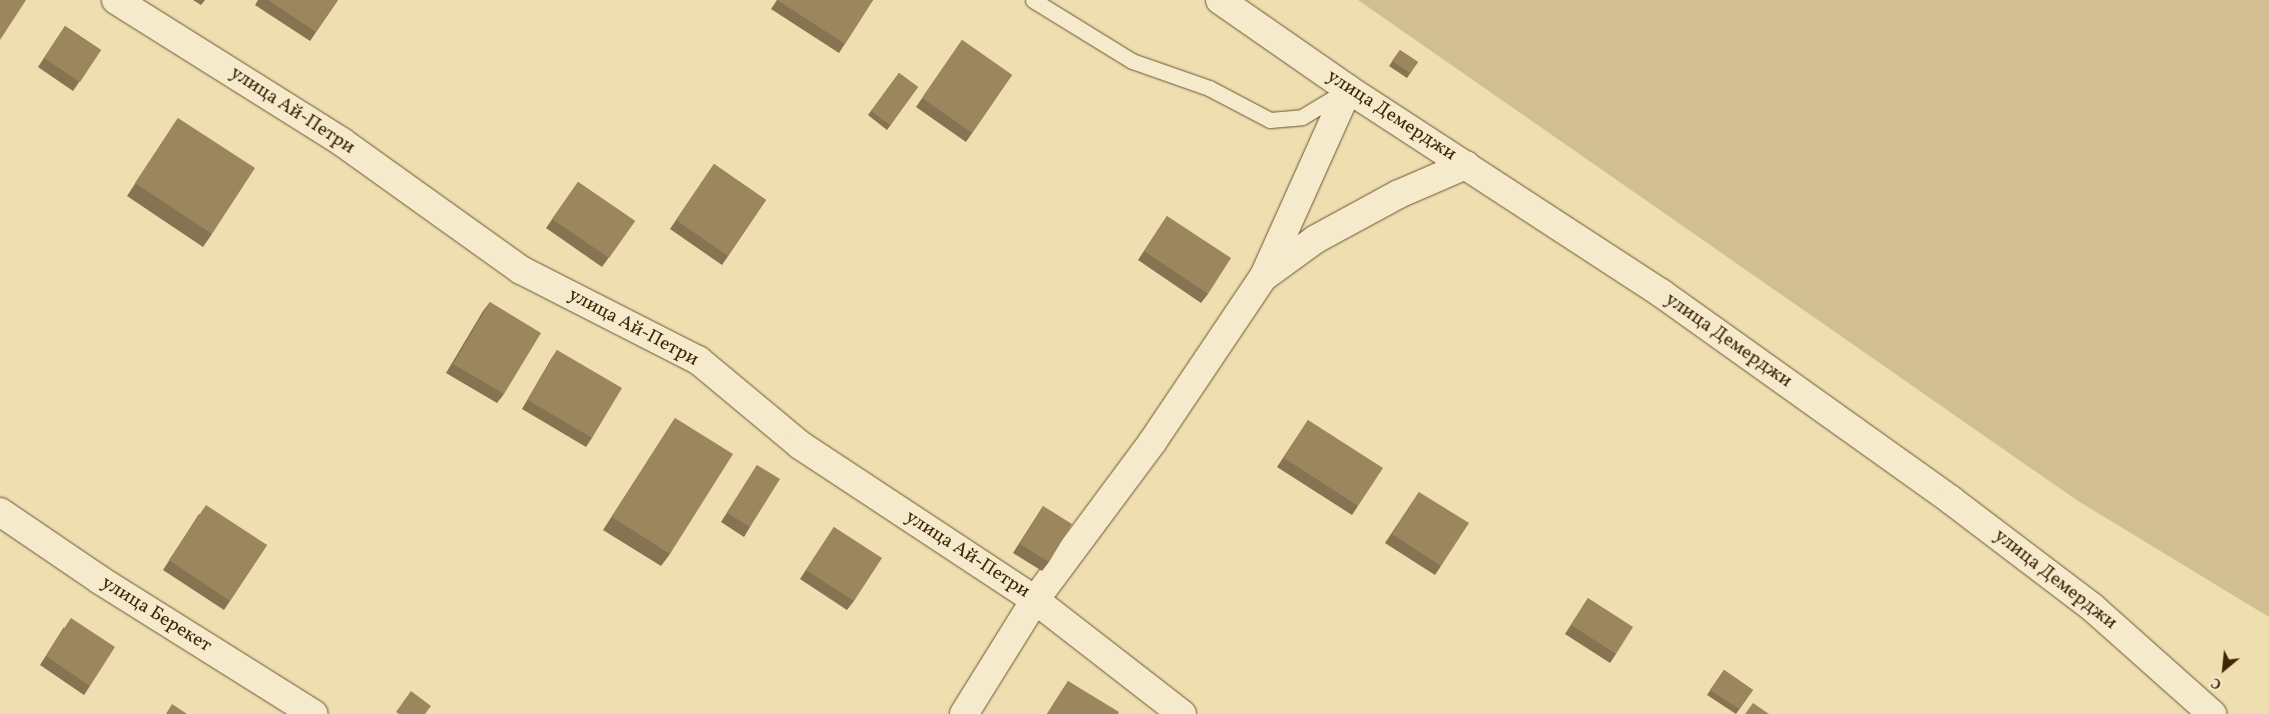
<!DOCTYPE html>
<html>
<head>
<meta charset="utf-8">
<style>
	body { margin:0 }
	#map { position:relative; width:2269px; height:714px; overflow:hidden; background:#efdeb0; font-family:Vollkorn,serif }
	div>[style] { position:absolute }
	.green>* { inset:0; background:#d1bf93 }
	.roads { filter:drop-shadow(0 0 1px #6b5530) drop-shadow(0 0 1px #6b5530) }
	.lane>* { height:15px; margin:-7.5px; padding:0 7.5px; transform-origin:7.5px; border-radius:7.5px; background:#f5eacc }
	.street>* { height:28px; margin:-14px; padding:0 14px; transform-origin:14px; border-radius:14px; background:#f5eacc }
	.secondary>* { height:28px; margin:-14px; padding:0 14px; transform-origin:14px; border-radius:14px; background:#f5eacc }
	.wall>* { inset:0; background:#857351 }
	.building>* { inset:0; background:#9b865e }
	span { translate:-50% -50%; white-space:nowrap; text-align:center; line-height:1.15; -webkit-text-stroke:4px #f5eacc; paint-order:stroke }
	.street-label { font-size:19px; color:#3f2706 }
	.north { position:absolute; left:2199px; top:644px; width:50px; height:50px; -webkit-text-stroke:4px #f5eacc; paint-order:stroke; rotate:208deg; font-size:14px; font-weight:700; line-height:20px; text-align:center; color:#3f2706 }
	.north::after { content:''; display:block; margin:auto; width:18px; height:22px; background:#3f2706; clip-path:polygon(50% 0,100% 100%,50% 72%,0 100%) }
</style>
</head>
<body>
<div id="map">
	<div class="green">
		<div style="clip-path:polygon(1358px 0,2269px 0,2269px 617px,2078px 501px)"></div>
	</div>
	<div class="roads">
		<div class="lane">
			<div style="left:1033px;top:0;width:116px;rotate:31.6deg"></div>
			<div style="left:1132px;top:61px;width:82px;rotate:19.3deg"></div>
			<div style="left:1209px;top:88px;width:69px;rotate:27.7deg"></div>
			<div style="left:1270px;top:120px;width:32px;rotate:-5deg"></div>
			<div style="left:1302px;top:117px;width:50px;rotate:-31.2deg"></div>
		</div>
		<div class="street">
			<div style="left:116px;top:0;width:267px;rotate:32.1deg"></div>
			<div style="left:342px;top:142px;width:220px;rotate:35.6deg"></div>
			<div style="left:521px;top:270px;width:199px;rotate:27deg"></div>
			<div style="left:698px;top:360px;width:133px;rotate:39.8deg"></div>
			<div style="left:800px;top:445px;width:282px;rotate:33.4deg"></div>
			<div style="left:1035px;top:600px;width:186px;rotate:37.8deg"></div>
			<div style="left:1265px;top:276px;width:63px;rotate:-36deg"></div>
			<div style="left:1316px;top:239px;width:94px;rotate:-28.5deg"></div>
			<div style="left:1399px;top:194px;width:73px;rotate:-23.4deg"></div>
			<div style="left:0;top:512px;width:121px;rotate:34.2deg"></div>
			<div style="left:100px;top:580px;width:252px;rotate:32.1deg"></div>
			<div style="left:964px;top:714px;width:134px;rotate:-58.1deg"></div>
			<div style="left:1035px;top:600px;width:198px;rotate:-53.4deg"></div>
			<div style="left:1153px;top:441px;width:199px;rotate:-56.1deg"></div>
			<div style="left:1264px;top:276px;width:205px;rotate:-65.8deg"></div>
		</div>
		<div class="secondary">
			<div style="left:1220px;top:0;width:156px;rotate:34.8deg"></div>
			<div style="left:1348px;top:89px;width:374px;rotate:33.1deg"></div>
			<div style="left:1661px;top:293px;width:356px;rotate:35.5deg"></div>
			<div style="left:1951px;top:500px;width:177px;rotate:37.2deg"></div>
			<div style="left:2092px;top:607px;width:161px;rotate:41.7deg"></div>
		</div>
	</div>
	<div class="wall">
		<div style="clip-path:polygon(193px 0,205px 0,201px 5px)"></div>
		<div style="clip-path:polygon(258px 0,338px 0,310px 41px,255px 5px)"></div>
		<div style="clip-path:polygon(777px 0,873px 0,839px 53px,771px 9px)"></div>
		<div style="clip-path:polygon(65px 26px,101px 50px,73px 91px,38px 67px)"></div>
		<div style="clip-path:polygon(962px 40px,1012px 75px,966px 142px,916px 107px)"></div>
		<div style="clip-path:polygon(1400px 50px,1418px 62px,1407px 78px,1389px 66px)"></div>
		<div style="clip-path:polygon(899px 73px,918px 87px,887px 130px,868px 115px)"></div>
		<div style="clip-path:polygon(178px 118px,212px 234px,203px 247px,127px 196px)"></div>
		<div style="clip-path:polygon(714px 164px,766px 200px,722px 265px,670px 229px)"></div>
		<div style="clip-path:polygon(578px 182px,635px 221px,602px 267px,546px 228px)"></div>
		<div style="clip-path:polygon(1167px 216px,1208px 294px,1201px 303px,1138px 260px)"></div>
		<div style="clip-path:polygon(490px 302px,504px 394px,497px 403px,446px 373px,483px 311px)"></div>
		<div style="clip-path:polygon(557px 350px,592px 438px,586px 447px,522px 409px,551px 359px)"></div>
		<div style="clip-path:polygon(675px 418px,670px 554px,661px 566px,603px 530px)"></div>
		<div style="clip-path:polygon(1308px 420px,1358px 506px,1352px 515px,1277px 467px)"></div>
		<div style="clip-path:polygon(757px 465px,750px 527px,744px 537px,721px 522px)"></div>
		<div style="clip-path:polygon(1419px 492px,1441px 566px,1435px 575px,1385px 543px)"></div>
		<div style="clip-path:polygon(1043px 506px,1049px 562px,1042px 571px,1013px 553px)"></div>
		<div style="clip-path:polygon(199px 514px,267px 545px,224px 610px,163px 570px)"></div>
		<div style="clip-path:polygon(834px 527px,854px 601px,847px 610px,800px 579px)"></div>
		<div style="clip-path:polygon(1588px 598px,1616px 654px,1610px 663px,1565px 634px)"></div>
		<div style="clip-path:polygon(64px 627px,90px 686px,84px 695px,40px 665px)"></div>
		<div style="clip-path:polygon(1724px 670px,1753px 690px,1736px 714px,1707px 695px)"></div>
		<div style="clip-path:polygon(1068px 681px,1118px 714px,1047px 714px)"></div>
	</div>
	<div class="building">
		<div style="clip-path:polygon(0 0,26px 0,0 40px)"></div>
		<div style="clip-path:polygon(268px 0,338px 0,316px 32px)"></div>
		<div style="clip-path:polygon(777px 0,873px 0,845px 44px)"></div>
		<div style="clip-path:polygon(65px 26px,101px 50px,80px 82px,44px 58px)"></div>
		<div style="clip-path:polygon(962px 40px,1012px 75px,972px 133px,922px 98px)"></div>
		<div style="clip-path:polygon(1400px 50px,1418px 62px,1410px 73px,1392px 61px)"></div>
		<div style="clip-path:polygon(899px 73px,918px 87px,890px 125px,871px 111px)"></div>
		<div style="clip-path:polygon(178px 118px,255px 168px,212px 234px,135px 183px)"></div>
		<div style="clip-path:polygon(714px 164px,766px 200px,728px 256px,676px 220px)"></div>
		<div style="clip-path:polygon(578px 182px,635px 221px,609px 258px,552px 219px)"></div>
		<div style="clip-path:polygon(1167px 216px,1231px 258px,1208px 294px,1144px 251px)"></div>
		<div style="clip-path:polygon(490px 302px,541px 333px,504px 394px,453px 364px)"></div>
		<div style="clip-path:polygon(557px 350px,622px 388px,592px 438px,528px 400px)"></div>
		<div style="clip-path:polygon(675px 418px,733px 454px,670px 554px,612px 517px)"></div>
		<div style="clip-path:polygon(1308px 420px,1383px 468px,1358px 506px,1284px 458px)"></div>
		<div style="clip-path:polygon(757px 465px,780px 479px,750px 527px,727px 513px)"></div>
		<div style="clip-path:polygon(1419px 492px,1469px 523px,1441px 566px,1392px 534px)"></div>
		<div style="clip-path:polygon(206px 505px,267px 545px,230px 601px,169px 560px)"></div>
		<div style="clip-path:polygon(1043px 506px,1072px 524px,1049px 562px,1020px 544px)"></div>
		<div style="clip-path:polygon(834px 527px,882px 558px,854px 601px,806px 570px)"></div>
		<div style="clip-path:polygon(1588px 598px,1633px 627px,1616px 654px,1571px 625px)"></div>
		<div style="clip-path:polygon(71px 618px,115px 647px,90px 686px,46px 656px)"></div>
		<div style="clip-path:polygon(1724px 670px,1753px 690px,1739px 709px,1710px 690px)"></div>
		<div style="clip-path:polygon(1068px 681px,1119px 712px,1118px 714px,1047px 714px)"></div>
		<div style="clip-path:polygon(411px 691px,431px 706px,425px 714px,399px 714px,396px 712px)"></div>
		<div style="clip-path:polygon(1753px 703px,1769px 714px,1745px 714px)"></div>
		<div style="clip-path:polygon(172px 704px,187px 714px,166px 714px)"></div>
	</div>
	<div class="street-label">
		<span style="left:292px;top:111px;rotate:33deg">улица Ай-Петри</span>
		<span style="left:1391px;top:116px;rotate:33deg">улица Демерджи</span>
		<span style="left:633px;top:328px;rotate:28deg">улица Ай-Петри</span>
		<span style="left:1728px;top:341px;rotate:35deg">улица Демерджи</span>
		<span style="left:967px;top:555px;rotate:33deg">улица Ай-Петри</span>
		<span style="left:2055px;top:580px;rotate:38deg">улица Демерджи</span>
		<span style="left:156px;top:615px;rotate:32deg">улица Берекет</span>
	</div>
	<div class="north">С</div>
</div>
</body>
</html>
